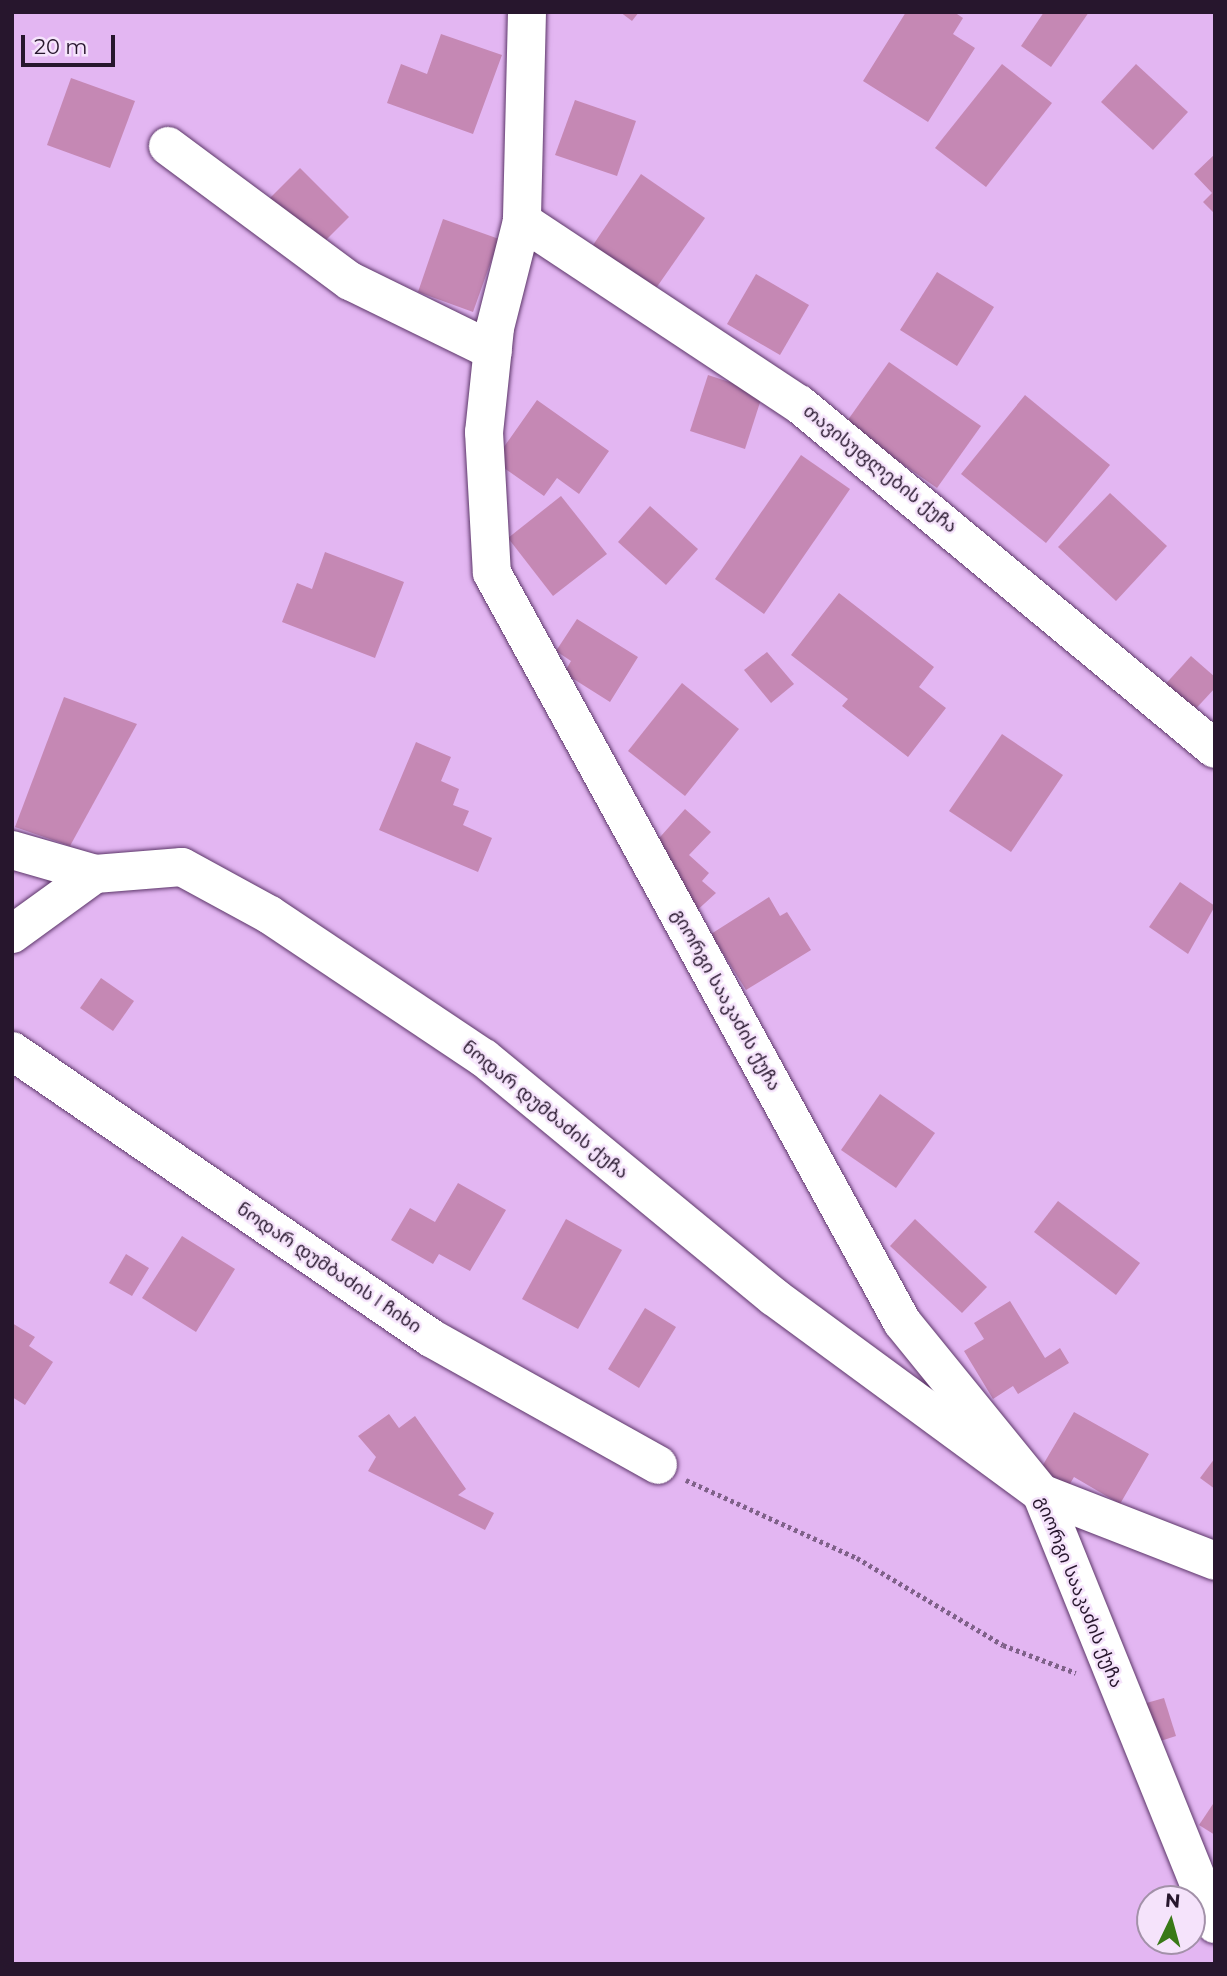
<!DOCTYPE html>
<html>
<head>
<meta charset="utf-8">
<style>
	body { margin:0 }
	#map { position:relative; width:1227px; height:1976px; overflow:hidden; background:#e3b6f2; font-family:Montserrat,"Noto Sans Georgian",sans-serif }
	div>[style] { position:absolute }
	.building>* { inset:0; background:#c588b4 }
	.path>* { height:4.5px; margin-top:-2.25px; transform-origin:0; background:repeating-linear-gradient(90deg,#7f6189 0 3.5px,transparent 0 7px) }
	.roads { filter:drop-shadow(0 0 2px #5c3669) drop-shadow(0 0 2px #5c3669) }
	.minor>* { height:38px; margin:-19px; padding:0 19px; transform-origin:19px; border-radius:19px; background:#fff }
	span { translate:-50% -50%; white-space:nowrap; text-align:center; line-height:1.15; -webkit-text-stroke:5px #f5e3fb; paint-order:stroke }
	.street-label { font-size:18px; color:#27162d }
	.frame { position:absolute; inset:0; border:14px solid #27162d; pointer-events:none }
	.north { position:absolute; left:1136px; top:1885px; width:70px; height:70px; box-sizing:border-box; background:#f5e3fb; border:2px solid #a391a9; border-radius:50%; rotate:5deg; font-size:19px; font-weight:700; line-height:28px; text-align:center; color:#27162d }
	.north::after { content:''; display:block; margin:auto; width:24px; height:32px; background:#397917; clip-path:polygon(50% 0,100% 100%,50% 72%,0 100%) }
	.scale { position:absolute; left:21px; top:35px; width:94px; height:32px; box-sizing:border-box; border:4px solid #27162d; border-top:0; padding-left:9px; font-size:21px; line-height:24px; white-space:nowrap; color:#27162d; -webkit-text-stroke:5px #f5e3fb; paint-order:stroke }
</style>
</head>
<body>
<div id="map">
	<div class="building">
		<div style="clip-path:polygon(620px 12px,639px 12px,632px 21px)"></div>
		<div style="clip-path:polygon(906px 12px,954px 12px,963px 18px,953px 34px,975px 48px,928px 122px,863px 81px)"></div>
		<div style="clip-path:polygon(1044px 12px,1089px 12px,1051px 67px,1021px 46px)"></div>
		<div style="clip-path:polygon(441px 34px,502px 55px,473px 134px,387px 103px,401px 64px,427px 74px)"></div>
		<div style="clip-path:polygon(1002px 64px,1052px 103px,986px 187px,935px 148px)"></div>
		<div style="clip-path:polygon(1136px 64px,1188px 112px,1153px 150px,1101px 102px)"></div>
		<div style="clip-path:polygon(71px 78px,135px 101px,110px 168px,47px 145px)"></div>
		<div style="clip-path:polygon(575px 100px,636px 121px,617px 176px,555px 155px)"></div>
		<div style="clip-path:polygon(1215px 154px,1215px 214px,1203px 202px,1212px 193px,1194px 174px)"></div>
		<div style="clip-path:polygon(300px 168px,349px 217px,316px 250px,267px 201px)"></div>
		<div style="clip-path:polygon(641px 174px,705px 218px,652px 294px,589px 251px)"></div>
		<div style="clip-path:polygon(443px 219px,499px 239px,473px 312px,418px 292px)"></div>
		<div style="clip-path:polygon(937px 272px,994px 307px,957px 366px,900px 330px)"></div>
		<div style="clip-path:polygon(756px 274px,809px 305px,780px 355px,727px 324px)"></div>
		<div style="clip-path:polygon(889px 362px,981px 426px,937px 488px,845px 424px)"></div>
		<div style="clip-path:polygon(708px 375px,763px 393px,745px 449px,690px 431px)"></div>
		<div style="clip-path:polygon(1025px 395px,1110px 465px,1046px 543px,961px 474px)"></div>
		<div style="clip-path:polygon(537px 400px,609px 451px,579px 494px,557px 478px,544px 496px,494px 461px)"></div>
		<div style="clip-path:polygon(801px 455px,850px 489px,764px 614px,715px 579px)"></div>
		<div style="clip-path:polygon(1110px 493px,1167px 546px,1116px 601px,1058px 547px)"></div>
		<div style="clip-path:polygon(561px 496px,607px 554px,553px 596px,508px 538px)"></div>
		<div style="clip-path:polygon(650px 506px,698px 549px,666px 585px,618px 542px)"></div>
		<div style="clip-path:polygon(325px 552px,404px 582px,375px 658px,282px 622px,297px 583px,312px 589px)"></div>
		<div style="clip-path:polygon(839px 593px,934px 667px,919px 687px,946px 708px,908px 757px,842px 706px,848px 699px,791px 655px)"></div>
		<div style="clip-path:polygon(577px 619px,638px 657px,610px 702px,564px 673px,571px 661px,556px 651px)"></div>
		<div style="clip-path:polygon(767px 652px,794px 684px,771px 703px,744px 670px)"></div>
		<div style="clip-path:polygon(1191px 656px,1215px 677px,1215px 688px,1190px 715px,1161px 689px)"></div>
		<div style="clip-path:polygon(682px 683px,739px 729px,685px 796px,628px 751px)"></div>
		<div style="clip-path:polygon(64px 697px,137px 724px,70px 846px,15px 827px)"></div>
		<div style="clip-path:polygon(1002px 734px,1063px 775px,1011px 852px,949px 811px)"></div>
		<div style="clip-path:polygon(416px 742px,451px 757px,441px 781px,459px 789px,453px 805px,469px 811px,463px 825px,492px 838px,478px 872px,379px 830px)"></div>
		<div style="clip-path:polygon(685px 809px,711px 832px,689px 855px,709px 873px,702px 881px,716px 893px,693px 914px,653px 845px)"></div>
		<div style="clip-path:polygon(1180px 882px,1215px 906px,1188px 954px,1149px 927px)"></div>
		<div style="clip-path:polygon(769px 897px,780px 916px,787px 912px,811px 950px,746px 990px,711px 934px)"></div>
		<div style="clip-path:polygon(101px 978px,134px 1001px,113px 1031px,80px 1008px)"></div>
		<div style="clip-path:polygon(880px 1094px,935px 1133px,896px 1188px,841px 1150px)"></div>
		<div style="clip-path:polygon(458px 1183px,506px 1210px,470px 1271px,439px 1254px,433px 1264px,391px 1240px,410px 1208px,435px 1222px)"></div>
		<div style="clip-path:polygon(1058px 1201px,1140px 1263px,1116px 1295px,1034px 1232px)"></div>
		<div style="clip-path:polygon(566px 1219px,622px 1250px,578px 1329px,522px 1299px)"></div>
		<div style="clip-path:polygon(915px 1219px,987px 1287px,962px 1313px,890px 1246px)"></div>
		<div style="clip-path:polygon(182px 1236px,235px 1269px,196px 1332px,142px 1298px)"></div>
		<div style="clip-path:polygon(126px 1254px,149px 1268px,132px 1296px,109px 1283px)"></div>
		<div style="clip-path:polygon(1010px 1301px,1045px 1358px,1060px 1348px,1069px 1363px,1018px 1394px,1013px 1386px,993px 1399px,964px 1351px,984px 1339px,974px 1323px)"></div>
		<div style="clip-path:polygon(645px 1308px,676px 1327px,639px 1388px,608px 1369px)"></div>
		<div style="clip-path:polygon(12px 1323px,35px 1337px,29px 1346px,53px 1362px,25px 1405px,12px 1397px)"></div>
		<div style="clip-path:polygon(1074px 1412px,1149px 1454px,1120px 1504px,1074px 1477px,1065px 1492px,1037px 1475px)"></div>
		<div style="clip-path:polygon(389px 1414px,399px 1428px,415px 1416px,466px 1489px,458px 1495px,494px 1513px,485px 1530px,368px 1471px,376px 1457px,358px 1436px)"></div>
		<div style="clip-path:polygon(1215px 1458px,1215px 1489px,1200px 1478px)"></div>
		<div style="clip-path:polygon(1164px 1698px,1176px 1736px,1148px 1745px,1136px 1706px)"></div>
		<div style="clip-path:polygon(1215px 1801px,1215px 1835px,1199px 1825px)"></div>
	</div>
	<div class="path">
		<div style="left:686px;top:1480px;width:188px;rotate:24.5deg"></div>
		<div style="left:857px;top:1558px;width:170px;rotate:30.8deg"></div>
		<div style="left:1003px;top:1645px;width:78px;rotate:21deg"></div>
	</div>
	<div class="roads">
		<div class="minor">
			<div style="left:527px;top:12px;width:209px;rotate:91.4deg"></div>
			<div style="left:522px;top:221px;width:110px;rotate:104.2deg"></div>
			<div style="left:495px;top:328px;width:105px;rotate:96deg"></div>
			<div style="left:484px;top:432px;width:141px;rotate:86.8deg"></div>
			<div style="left:492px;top:573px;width:854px;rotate:61.3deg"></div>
			<div style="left:902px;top:1322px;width:220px;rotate:50.9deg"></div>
			<div style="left:1041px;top:1493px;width:465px;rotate:68deg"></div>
			<div style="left:168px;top:146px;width:227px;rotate:36.6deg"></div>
			<div style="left:350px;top:281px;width:159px;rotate:26.1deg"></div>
			<div style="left:522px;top:221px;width:332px;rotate:33.5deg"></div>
			<div style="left:799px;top:404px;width:540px;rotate:39.67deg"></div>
			<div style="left:12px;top:850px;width:86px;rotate:16.1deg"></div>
			<div style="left:12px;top:934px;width:102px;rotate:-35.9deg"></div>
			<div style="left:95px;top:874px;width:87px;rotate:-4.6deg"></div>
			<div style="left:182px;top:867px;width:100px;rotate:28.6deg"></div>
			<div style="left:270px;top:915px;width:257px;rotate:33.8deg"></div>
			<div style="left:484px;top:1058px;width:376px;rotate:39.5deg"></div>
			<div style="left:774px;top:1297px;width:331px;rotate:36.3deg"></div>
			<div style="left:1041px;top:1493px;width:187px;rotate:21.3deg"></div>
			<div style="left:12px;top:1051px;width:508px;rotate:34.41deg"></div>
			<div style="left:431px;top:1338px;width:260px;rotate:29.2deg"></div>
		</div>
	</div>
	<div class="street-label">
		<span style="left:880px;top:469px;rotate:39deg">თავისუფლების ქუჩა</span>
		<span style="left:726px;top:1000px;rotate:61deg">გიორგი სააკაძის ქუჩა</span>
		<span style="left:545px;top:1110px;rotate:39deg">ნოდარ დუმბაძის ქუჩა</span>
		<span style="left:329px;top:1268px;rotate:34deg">ნოდარ დუმბაძის I ჩიხი</span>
		<span style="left:1079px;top:1592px;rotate:68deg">გიორგი სააკაძის ქუჩა</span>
	</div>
	<div class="frame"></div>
	<div class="north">N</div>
	<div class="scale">20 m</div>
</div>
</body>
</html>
